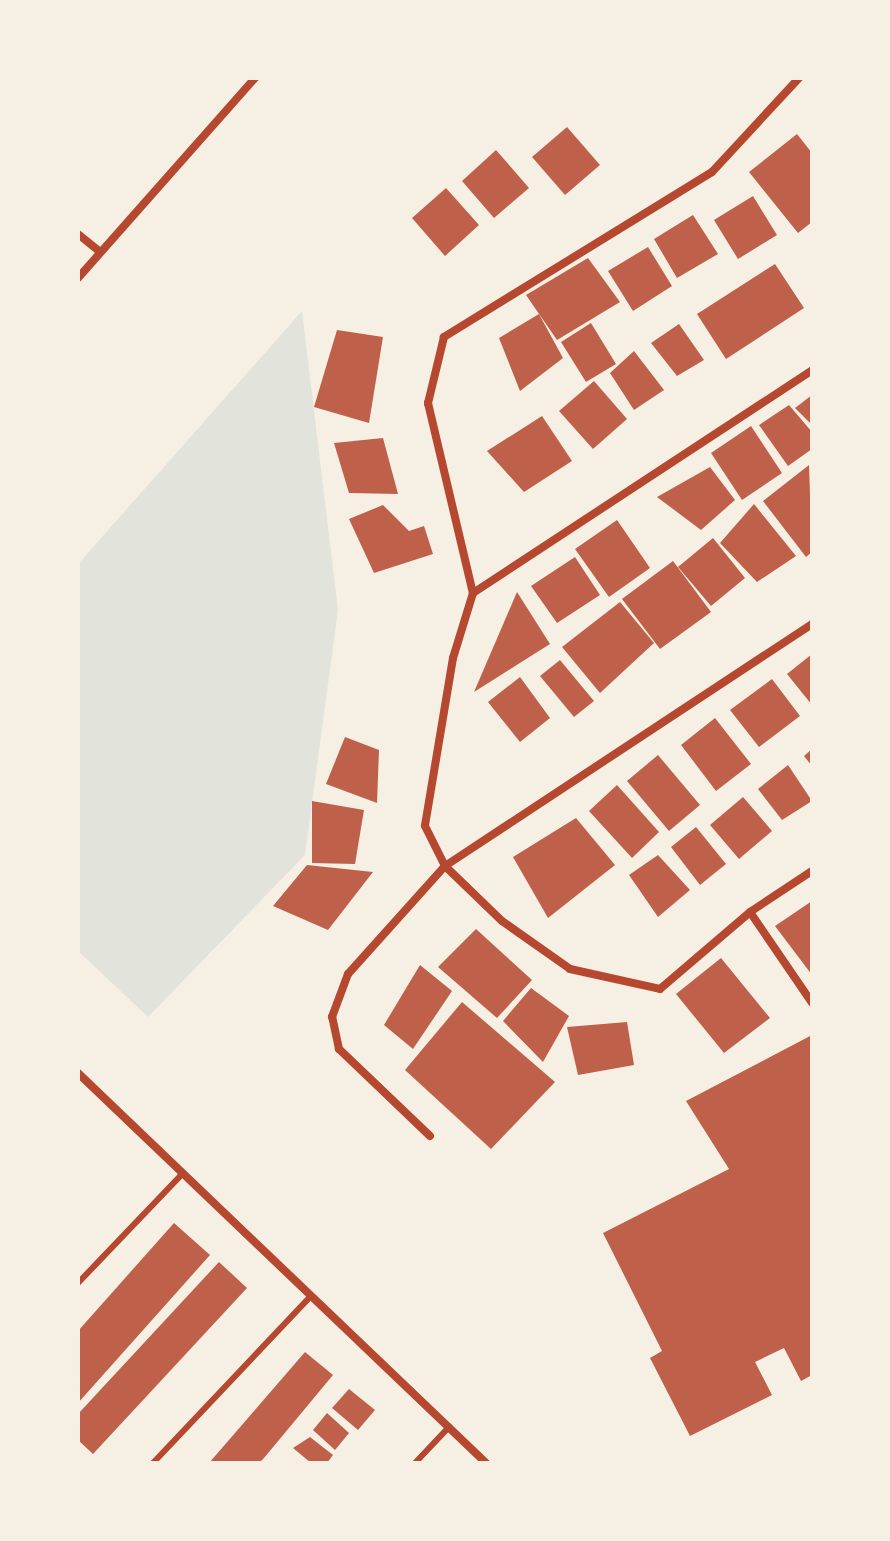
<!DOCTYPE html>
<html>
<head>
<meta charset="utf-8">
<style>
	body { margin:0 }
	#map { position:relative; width:890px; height:1541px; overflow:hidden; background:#f6efe4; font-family:Inter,sans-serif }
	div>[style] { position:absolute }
	.green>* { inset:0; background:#e2e4dc }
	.building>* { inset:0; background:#bf614a }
	.service>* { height:6px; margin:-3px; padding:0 3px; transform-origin:3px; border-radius:3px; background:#b5482f }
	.minor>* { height:8px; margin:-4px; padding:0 4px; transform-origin:4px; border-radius:4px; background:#b5482f }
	span { translate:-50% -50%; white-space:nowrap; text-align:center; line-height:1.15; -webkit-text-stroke:8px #f6efe4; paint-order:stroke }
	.frame { position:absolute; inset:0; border:80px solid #f6efe4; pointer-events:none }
</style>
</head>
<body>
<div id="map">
	<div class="green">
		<div style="clip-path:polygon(302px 311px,338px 610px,305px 855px,148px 1017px,78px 951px,78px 564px)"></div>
	</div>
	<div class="building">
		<div style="clip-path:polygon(567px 127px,600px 165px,565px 195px,532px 157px)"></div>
		<div style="clip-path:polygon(797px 134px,812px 153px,812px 222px,798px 233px,749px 172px)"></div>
		<div style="clip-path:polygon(496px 150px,529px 188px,494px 218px,462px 181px)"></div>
		<div style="clip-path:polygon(446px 188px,479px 225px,445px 256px,412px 218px)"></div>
		<div style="clip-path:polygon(753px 196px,777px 235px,738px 259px,714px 220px)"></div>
		<div style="clip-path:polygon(693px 215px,718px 254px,677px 278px,654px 239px)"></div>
		<div style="clip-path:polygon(648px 247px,672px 286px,633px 311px,608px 271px)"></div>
		<div style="clip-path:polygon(588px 258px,620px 302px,557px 340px,526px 295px)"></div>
		<div style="clip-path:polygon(775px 264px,804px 308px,726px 359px,697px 314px)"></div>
		<div style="clip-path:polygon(539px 314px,563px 358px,520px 391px,499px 338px)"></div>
		<div style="clip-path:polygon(591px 323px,616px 364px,586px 382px,561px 342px)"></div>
		<div style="clip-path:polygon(679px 324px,704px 360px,677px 376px,651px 343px)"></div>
		<div style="clip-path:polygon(337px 330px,383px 337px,369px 423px,314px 407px)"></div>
		<div style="clip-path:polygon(634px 351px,664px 390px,634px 410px,610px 373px)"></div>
		<div style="clip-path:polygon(594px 381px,627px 419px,593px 449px,559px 411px)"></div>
		<div style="clip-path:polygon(812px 395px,812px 425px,795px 408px)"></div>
		<div style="clip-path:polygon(789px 405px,812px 432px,812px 449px,788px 466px,759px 425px)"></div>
		<div style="clip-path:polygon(542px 416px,572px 461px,524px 492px,487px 451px)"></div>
		<div style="clip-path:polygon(751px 426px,782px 473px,742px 500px,711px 453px)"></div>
		<div style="clip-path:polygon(383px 438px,398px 494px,349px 493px,334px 443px)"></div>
		<div style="clip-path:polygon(809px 465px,812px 552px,806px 557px,763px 501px)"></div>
		<div style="clip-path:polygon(710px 467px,735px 500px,701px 530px,657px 497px)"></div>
		<div style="clip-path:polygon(754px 504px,796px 556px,757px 582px,720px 543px)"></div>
		<div style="clip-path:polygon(383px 505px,409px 531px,424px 526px,433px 554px,374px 573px,349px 519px)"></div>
		<div style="clip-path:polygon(617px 520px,650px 568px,609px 597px,575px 549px)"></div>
		<div style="clip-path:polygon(713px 538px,745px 578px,711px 606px,678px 567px)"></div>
		<div style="clip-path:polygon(575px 557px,600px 595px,557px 623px,531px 586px)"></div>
		<div style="clip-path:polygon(673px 561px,711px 612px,660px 649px,622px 599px)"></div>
		<div style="clip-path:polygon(517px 592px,550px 644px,474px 692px)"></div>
		<div style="clip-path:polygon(620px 602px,654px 643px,600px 693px,562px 647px)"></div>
		<div style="clip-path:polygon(812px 654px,812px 705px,787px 674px)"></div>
		<div style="clip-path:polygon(560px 660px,594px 701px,574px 717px,540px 676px)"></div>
		<div style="clip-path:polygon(520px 677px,550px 718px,520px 742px,488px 702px)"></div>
		<div style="clip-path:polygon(772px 679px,800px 716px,759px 747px,730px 710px)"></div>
		<div style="clip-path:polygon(715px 718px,751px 764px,716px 791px,681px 745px)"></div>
		<div style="clip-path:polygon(345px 737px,379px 750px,377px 803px,326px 784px)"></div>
		<div style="clip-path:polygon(812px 749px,812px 766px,804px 756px)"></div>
		<div style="clip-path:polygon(658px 755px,700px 805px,669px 831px,627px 781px)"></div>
		<div style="clip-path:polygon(788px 765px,812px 801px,782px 820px,758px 789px)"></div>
		<div style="clip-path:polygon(617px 785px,659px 832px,632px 858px,589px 811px)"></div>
		<div style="clip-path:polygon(743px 797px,772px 831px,739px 859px,710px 825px)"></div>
		<div style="clip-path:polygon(312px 801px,364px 810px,355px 864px,312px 863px)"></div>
		<div style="clip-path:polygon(576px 818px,615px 865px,548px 918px,513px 857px)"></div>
		<div style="clip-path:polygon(696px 827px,726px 864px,700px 885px,671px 847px)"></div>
		<div style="clip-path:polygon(658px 855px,690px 890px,658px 917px,629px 875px)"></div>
		<div style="clip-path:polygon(307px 865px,373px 872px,328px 930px,273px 906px)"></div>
		<div style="clip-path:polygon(812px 901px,812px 975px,775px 926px)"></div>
		<div style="clip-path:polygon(476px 929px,532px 980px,497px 1018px,438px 967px)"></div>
		<div style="clip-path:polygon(721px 958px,770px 1018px,724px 1053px,676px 994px)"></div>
		<div style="clip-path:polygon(420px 965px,452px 991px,413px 1049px,384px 1025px)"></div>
		<div style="clip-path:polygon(531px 988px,569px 1016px,543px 1062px,503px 1021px)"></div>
		<div style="clip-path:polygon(462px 1002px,555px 1082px,491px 1149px,405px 1070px)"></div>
		<div style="clip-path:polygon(627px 1022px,634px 1065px,578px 1075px,567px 1027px)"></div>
		<div style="clip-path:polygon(812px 1035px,812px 1375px,801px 1381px,784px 1348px,755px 1362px,772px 1395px,690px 1436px,650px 1358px,662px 1351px,603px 1233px,729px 1169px,686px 1101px)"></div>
		<div style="clip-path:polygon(174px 1223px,210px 1255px,78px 1403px,78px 1331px)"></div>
		<div style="clip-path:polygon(219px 1262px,247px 1288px,93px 1454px,78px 1440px,78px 1414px)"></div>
		<div style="clip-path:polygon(305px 1352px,333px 1375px,264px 1458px,259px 1463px,209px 1463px)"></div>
		<div style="clip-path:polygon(349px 1389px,375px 1410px,358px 1430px,332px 1408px)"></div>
		<div style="clip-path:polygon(327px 1413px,349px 1433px,335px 1450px,313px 1430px)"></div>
		<div style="clip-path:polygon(310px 1437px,333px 1455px,327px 1463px,311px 1463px,293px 1448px)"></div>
	</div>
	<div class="service">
		<div style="left:78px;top:1283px;width:152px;rotate:-46.3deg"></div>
		<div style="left:153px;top:1463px;width:230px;rotate:-46.6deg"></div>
		<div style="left:415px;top:1463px;width:50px;rotate:-46.6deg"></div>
	</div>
	<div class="minor">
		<div style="left:799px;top:78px;width:128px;rotate:132.8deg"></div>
		<div style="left:712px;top:172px;width:315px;rotate:148.4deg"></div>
		<div style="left:444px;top:337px;width:68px;rotate:103.6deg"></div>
		<div style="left:428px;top:403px;width:195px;rotate:76.7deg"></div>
		<div style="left:473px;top:593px;width:68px;rotate:107.1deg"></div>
		<div style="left:453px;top:658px;width:170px;rotate:99.5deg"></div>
		<div style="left:425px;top:826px;width:45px;rotate:63.4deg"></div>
		<div style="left:445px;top:866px;width:79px;rotate:44deg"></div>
		<div style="left:502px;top:921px;width:83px;rotate:35.2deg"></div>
		<div style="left:570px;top:969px;width:92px;rotate:12.5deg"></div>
		<div style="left:660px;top:989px;width:118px;rotate:-40.5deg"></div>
		<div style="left:750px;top:912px;width:74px;rotate:-33.5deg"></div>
		<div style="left:78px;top:234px;width:28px;rotate:39deg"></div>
		<div style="left:78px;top:278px;width:267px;rotate:-48.5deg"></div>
		<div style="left:473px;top:593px;width:406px;rotate:-33.3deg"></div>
		<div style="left:750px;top:912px;width:110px;rotate:55.7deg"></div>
		<div style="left:78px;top:1073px;width:564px;rotate:43.71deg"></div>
		<div style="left:430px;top:1136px;width:126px;rotate:-136.3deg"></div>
		<div style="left:339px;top:1049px;width:33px;rotate:-102deg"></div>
		<div style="left:332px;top:1017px;width:46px;rotate:-69.6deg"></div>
		<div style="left:348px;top:974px;width:145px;rotate:-48.1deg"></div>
		<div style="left:445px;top:866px;width:440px;rotate:-33.4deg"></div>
	</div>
	<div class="frame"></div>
</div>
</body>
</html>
